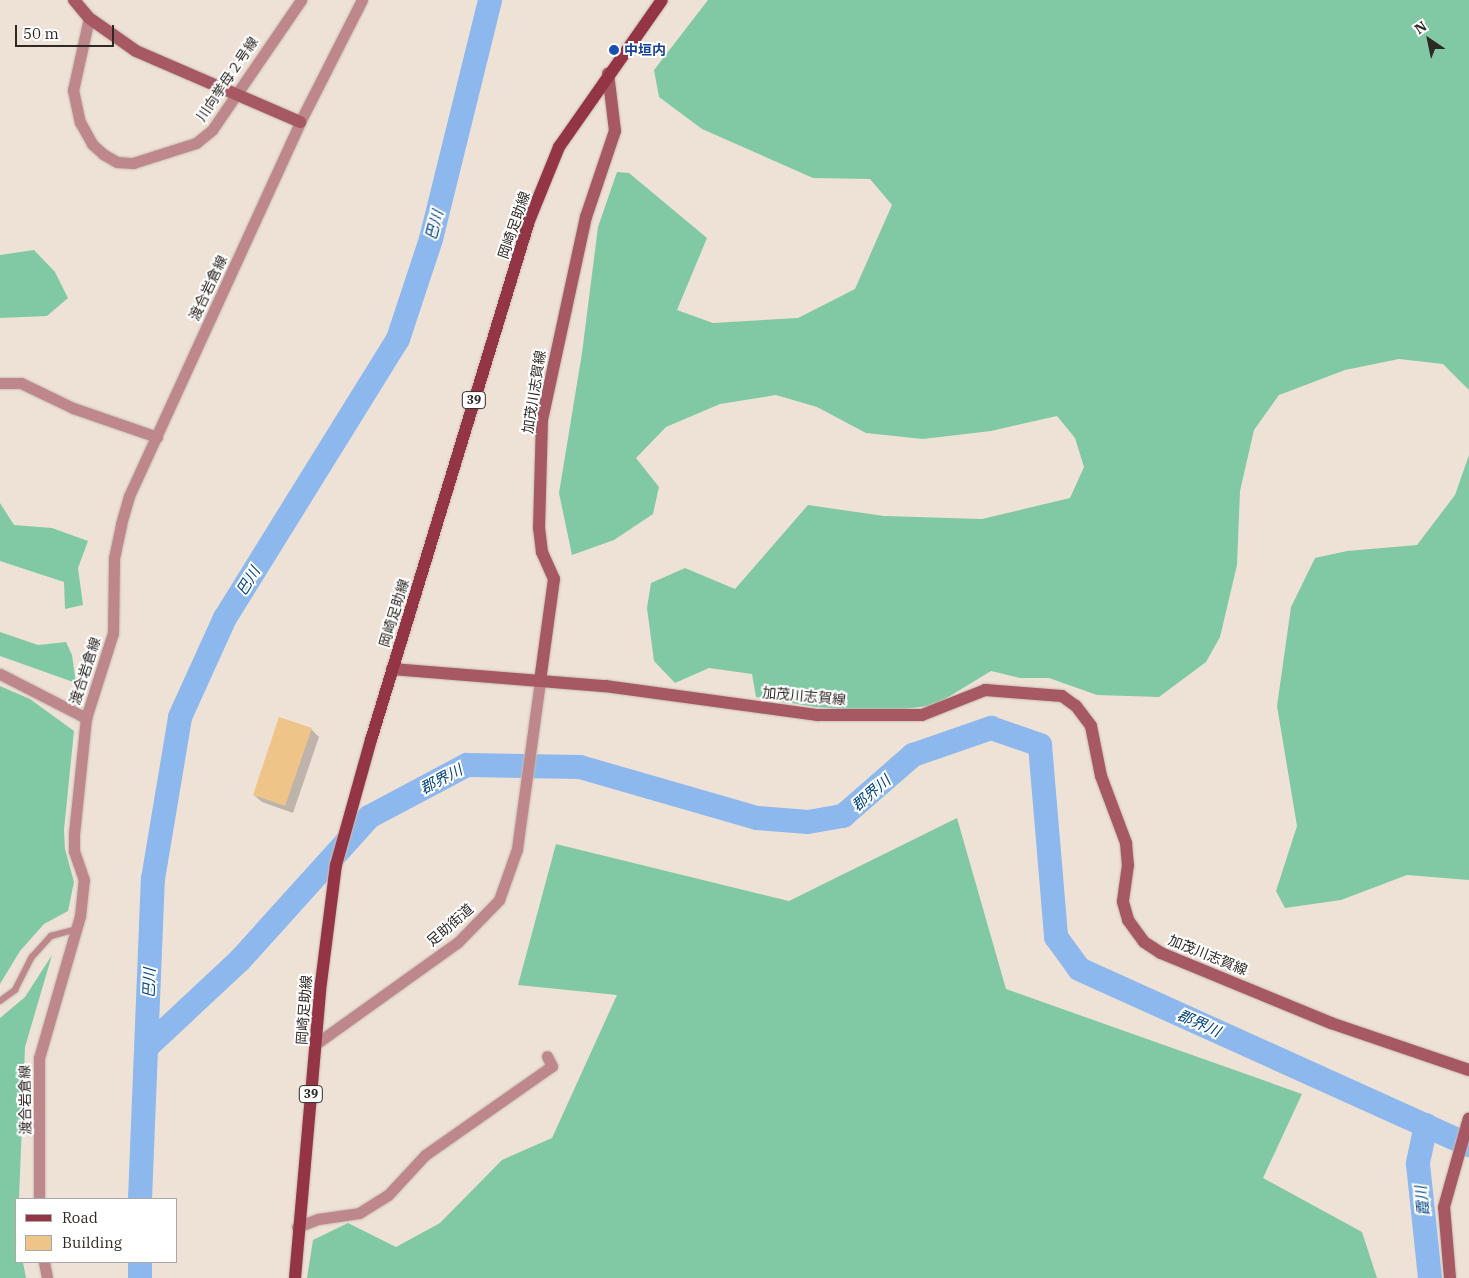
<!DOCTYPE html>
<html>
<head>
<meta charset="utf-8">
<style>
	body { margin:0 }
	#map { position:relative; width:1469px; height:1278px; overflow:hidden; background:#eee2d7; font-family:"IBM Plex Serif","Noto Sans JP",serif }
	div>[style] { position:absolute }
	.forest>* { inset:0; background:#80c9a4 }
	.shadow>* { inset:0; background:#0003 }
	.river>* { height:24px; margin:-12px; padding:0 12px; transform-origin:12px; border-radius:12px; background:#8cb8ed }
	.building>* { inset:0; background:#eec489 }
	.roads { filter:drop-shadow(0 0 1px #c8bdb3) drop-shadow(0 0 1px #c8bdb3) }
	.lane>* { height:5.5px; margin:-2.75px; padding:0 2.75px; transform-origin:2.75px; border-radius:2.75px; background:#be878c }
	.street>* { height:11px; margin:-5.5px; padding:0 5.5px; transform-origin:5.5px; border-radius:5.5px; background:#be878c }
	.secondary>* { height:12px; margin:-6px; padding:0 6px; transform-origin:6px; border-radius:6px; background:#a65962 }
	.primary>* { height:12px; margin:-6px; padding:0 6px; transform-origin:6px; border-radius:6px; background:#933545 }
	.dots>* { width:14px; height:14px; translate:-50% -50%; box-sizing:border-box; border:2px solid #fff; border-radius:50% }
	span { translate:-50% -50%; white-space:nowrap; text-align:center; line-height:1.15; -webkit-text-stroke:4px #fff; paint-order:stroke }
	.shield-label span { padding:1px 4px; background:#fff; border:1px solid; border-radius:4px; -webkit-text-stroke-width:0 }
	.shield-label { font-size:12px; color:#2e2925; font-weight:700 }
	.transit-label { font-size:14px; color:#164399; font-weight:700 }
	.left { translate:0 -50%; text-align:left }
	.street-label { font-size:14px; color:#2e2925 }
	.water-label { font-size:15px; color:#004380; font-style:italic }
	.legend { position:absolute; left:15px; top:1198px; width:162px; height:65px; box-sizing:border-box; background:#fff; border:1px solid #aba9a8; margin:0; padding:6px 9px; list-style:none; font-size:15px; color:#2e2925 }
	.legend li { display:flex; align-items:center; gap:10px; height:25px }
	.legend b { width:25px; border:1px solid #aba9a8 }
	.north { position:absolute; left:1404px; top:15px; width:50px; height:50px; -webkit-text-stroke:4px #fff; paint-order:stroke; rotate:326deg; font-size:14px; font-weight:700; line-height:20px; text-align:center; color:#2e2925 }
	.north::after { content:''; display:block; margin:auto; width:18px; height:22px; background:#2e2925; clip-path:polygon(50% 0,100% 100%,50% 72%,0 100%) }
	.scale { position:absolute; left:15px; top:25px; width:99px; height:22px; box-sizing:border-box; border:2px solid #2e2925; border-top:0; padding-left:6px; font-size:15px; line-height:18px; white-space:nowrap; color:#2e2925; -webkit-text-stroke:4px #fff; paint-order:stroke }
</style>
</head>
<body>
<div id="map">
	<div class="forest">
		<div style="clip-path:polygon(708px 0,1469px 0,1469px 390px,1443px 364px,1399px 359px,1345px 370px,1279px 395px,1254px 430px,1240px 491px,1237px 565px,1220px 637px,1206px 662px,1159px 697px,1097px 695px,1049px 678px,1020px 678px,991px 671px,935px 705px,882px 712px,816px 707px,756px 697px,752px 674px,709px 668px,675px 683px,654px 661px,647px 608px,651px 583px,685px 568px,735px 589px,808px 505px,884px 516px,982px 519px,1070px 498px,1084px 467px,1075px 438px,1057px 416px,991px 431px,923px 439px,866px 433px,817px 407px,776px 395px,720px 404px,666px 427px,636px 458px,659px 487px,653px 514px,614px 540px,572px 555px,559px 493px,582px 353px,598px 227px,617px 172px,629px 173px,707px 238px,677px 310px,713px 323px,798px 318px,855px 289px,892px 205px,870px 179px,813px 178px,702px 129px,659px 97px,654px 70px)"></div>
		<div style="clip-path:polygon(34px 250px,55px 272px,68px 298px,47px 316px,0 318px,0 255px)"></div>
		<div style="clip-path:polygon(1469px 455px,1469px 880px,1407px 875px,1341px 900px,1285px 908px,1276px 891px,1297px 826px,1277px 706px,1291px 607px,1315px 558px,1347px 551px,1417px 545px,1455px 495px)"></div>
		<div style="clip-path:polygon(0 503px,14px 525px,52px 528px,88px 541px,78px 568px,83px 605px,65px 609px,64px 582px,0 561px)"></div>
		<div style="clip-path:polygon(0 632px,38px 645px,66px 642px,72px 655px,76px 683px,0 656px)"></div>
		<div style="clip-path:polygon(0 686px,30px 699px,74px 731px,64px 830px,65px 849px,74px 882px,68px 911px,44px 924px,20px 951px,0 984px)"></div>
		<div style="clip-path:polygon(957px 818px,1006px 989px,1302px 1094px,1263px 1178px,1362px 1232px,1377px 1278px,307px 1278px,313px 1240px,348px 1223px,396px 1247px,440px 1223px,502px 1160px,552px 1138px,617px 995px,518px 985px,556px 844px,789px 901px)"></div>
		<div style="clip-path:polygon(52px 955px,25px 1047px,19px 1199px,16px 1199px,16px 1262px,23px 1262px,26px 1278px,0 1278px,0 1018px,25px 997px)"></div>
	</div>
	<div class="shadow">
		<div style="clip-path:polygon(311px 729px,319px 737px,293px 813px,262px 802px,254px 795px)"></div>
	</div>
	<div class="river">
		<div style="left:147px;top:1047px;width:127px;rotate:-43.1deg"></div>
		<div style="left:240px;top:960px;width:193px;rotate:-47.9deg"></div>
		<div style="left:369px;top:817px;width:111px;rotate:-28deg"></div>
		<div style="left:467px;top:765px;width:113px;rotate:1deg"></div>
		<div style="left:580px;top:767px;width:184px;rotate:16.1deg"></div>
		<div style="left:757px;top:818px;width:51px;rotate:4.5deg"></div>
		<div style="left:808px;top:822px;width:36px;rotate:-10deg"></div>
		<div style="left:843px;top:816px;width:93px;rotate:-41.1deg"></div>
		<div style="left:913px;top:755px;width:83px;rotate:-19.1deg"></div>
		<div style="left:991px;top:728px;width:52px;rotate:19.1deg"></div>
		<div style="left:1040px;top:745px;width:193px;rotate:85.2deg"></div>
		<div style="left:1056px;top:937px;width:39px;rotate:54deg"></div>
		<div style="left:1079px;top:969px;width:428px;rotate:24.3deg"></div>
		<div style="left:1426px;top:1125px;width:40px;rotate:102deg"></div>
		<div style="left:1418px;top:1164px;width:115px;rotate:84deg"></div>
		<div style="left:140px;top:1199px;width:320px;rotate:-87.7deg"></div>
		<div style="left:153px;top:879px;width:164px;rotate:-80.5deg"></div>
		<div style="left:180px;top:717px;width:109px;rotate:-65.6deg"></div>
		<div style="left:225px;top:618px;width:328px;rotate:-58.2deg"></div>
		<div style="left:398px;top:339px;width:105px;rotate:-71.7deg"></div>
		<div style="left:431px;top:239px;width:246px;rotate:-76.1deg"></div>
		<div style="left:140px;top:1278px;width:16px;rotate:-90deg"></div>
	</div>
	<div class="building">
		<div style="clip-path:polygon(279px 717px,312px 728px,285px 806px,253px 795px)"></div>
	</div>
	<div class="roads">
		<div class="lane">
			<div style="left:0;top:1001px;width:19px;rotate:-36deg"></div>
			<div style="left:15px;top:990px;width:37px;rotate:-63deg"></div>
			<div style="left:32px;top:957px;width:28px;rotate:-48deg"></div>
			<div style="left:51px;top:936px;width:24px;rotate:-15deg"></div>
		</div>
		<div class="street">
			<div style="left:89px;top:18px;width:74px;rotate:102.5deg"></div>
			<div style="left:73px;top:90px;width:33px;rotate:78deg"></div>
			<div style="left:80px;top:122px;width:25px;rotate:61deg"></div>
			<div style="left:92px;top:144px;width:15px;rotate:42deg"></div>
			<div style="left:103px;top:154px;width:16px;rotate:30deg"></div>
			<div style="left:117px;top:162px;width:16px;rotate:4deg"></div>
			<div style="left:133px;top:163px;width:66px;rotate:-17.6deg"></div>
			<div style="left:196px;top:143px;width:21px;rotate:-39deg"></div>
			<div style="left:212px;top:130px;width:158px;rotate:-55.6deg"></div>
			<div style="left:0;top:383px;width:21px"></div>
			<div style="left:21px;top:383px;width:58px;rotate:25.7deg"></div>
			<div style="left:73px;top:408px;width:89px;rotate:19deg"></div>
			<div style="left:0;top:674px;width:97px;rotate:27.1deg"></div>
			<div style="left:317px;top:1043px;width:173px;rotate:-35.6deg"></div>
			<div style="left:458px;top:942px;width:59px;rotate:-45.7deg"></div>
			<div style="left:499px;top:900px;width:54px;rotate:-70.6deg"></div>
			<div style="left:517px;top:849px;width:170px;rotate:-82.2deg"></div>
			<div style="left:39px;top:1199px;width:141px;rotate:-90deg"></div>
			<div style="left:39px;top:1058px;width:148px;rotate:-73.9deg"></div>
			<div style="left:80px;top:916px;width:36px;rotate:-84deg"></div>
			<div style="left:84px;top:880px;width:31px;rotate:-109deg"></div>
			<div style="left:74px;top:851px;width:17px;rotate:-90deg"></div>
			<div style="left:74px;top:834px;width:117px;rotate:-84.1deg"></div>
			<div style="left:86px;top:718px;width:89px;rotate:-72.4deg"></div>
			<div style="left:113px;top:633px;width:75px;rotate:-89.2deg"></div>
			<div style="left:114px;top:558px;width:35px;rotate:-78deg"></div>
			<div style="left:121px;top:524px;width:29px;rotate:-74deg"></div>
			<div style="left:129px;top:496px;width:411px;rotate:-65.4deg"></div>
			<div style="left:300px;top:122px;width:137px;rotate:-63.1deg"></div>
			<div style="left:297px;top:1227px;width:22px;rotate:-21deg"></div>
			<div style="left:318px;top:1219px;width:41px;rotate:-8.3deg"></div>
			<div style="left:359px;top:1213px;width:34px;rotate:-32deg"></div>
			<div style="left:388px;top:1195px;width:54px;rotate:-47.2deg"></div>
			<div style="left:425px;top:1155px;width:155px;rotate:-35deg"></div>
			<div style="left:552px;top:1066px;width:11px;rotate:-117deg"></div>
			<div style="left:44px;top:1262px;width:16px;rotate:79deg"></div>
		</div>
		<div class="secondary">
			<div style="left:74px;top:0;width:23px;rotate:50deg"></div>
			<div style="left:89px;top:18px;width:57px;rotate:35.1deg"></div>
			<div style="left:136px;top:51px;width:179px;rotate:23.4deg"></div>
			<div style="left:392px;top:669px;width:214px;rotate:4.6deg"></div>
			<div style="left:605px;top:686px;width:215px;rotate:7.8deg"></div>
			<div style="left:818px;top:715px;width:104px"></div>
			<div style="left:922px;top:715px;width:68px;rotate:-21.6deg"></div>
			<div style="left:985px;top:690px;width:77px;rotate:4.5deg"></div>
			<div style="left:1062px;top:696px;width:17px;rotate:36deg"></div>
			<div style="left:1076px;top:706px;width:25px;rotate:53deg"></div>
			<div style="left:1091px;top:726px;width:51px;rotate:78.7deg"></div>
			<div style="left:1101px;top:776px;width:72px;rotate:69.5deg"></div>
			<div style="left:1126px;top:843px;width:22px;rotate:85deg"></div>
			<div style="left:1128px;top:865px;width:37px;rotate:98deg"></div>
			<div style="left:1123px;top:902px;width:19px;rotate:74deg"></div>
			<div style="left:1128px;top:920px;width:27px;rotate:54deg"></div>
			<div style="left:1144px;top:942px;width:20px;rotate:33deg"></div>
			<div style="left:1161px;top:953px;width:184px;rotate:22.4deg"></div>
			<div style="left:1331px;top:1023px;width:146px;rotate:18.8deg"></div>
			<div style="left:540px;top:681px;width:103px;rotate:-82.2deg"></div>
			<div style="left:554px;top:579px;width:30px;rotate:-114deg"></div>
			<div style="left:542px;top:552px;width:24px;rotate:-97deg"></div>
			<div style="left:539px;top:528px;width:108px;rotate:-88.4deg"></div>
			<div style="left:542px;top:420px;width:208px;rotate:-77.8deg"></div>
			<div style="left:586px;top:217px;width:91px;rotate:-71.4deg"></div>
			<div style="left:615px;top:131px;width:58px;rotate:-96.9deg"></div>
			<div style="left:1450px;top:1278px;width:71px;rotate:-94.8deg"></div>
			<div style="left:1444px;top:1207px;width:92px;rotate:-74.3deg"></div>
		</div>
		<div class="primary">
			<div style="left:295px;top:1278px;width:296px;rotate:-85deg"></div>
			<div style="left:321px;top:983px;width:119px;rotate:-82.8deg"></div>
			<div style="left:336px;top:865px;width:130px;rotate:-74.4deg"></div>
			<div style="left:371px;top:740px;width:543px;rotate:-73.07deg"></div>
			<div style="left:529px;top:221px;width:80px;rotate:-67.9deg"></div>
			<div style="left:559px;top:147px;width:179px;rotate:-55deg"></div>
		</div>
	</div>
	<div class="dots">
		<div style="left:614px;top:50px;background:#1a4fb4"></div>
	</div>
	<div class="shield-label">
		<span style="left:474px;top:400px">39</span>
		<span style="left:311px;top:1094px">39</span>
	</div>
	<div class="transit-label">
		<span class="left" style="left:624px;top:50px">中垣内</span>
	</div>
	<div class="street-label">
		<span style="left:227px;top:79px;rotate:-56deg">川向挙母２号線</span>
		<span style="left:514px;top:225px;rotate:-71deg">岡崎足助線</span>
		<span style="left:208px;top:288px;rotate:-65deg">渡合岩倉線</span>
		<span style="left:534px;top:392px;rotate:-81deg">加茂川志賀線</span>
		<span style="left:394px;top:613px;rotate:-73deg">岡崎足助線</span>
		<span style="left:85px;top:671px;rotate:-72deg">渡合岩倉線</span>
		<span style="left:804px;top:696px;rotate:5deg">加茂川志賀線</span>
		<span style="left:450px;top:925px;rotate:-41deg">足助街道</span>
		<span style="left:1208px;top:955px;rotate:22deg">加茂川志賀線</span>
		<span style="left:304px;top:1010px;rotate:-86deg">岡崎足助線</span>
		<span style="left:25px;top:1100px;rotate:-91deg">渡合岩倉線</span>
	</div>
	<div class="water-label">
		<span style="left:434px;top:225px;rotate:-75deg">巴川</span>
		<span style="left:248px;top:581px;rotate:-58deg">巴川</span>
		<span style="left:441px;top:779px;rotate:-28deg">郡界川</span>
		<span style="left:871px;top:793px;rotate:-41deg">郡界川</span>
		<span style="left:149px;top:983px;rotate:-88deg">巴川</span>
		<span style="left:1199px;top:1023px;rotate:24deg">郡界川</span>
		<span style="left:1422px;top:1201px;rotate:-96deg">霞川</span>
	</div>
	<ul class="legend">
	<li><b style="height:6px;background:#933545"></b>Road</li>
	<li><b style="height:14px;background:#eec489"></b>Building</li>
	</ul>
	<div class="north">N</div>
	<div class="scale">50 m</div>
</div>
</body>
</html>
